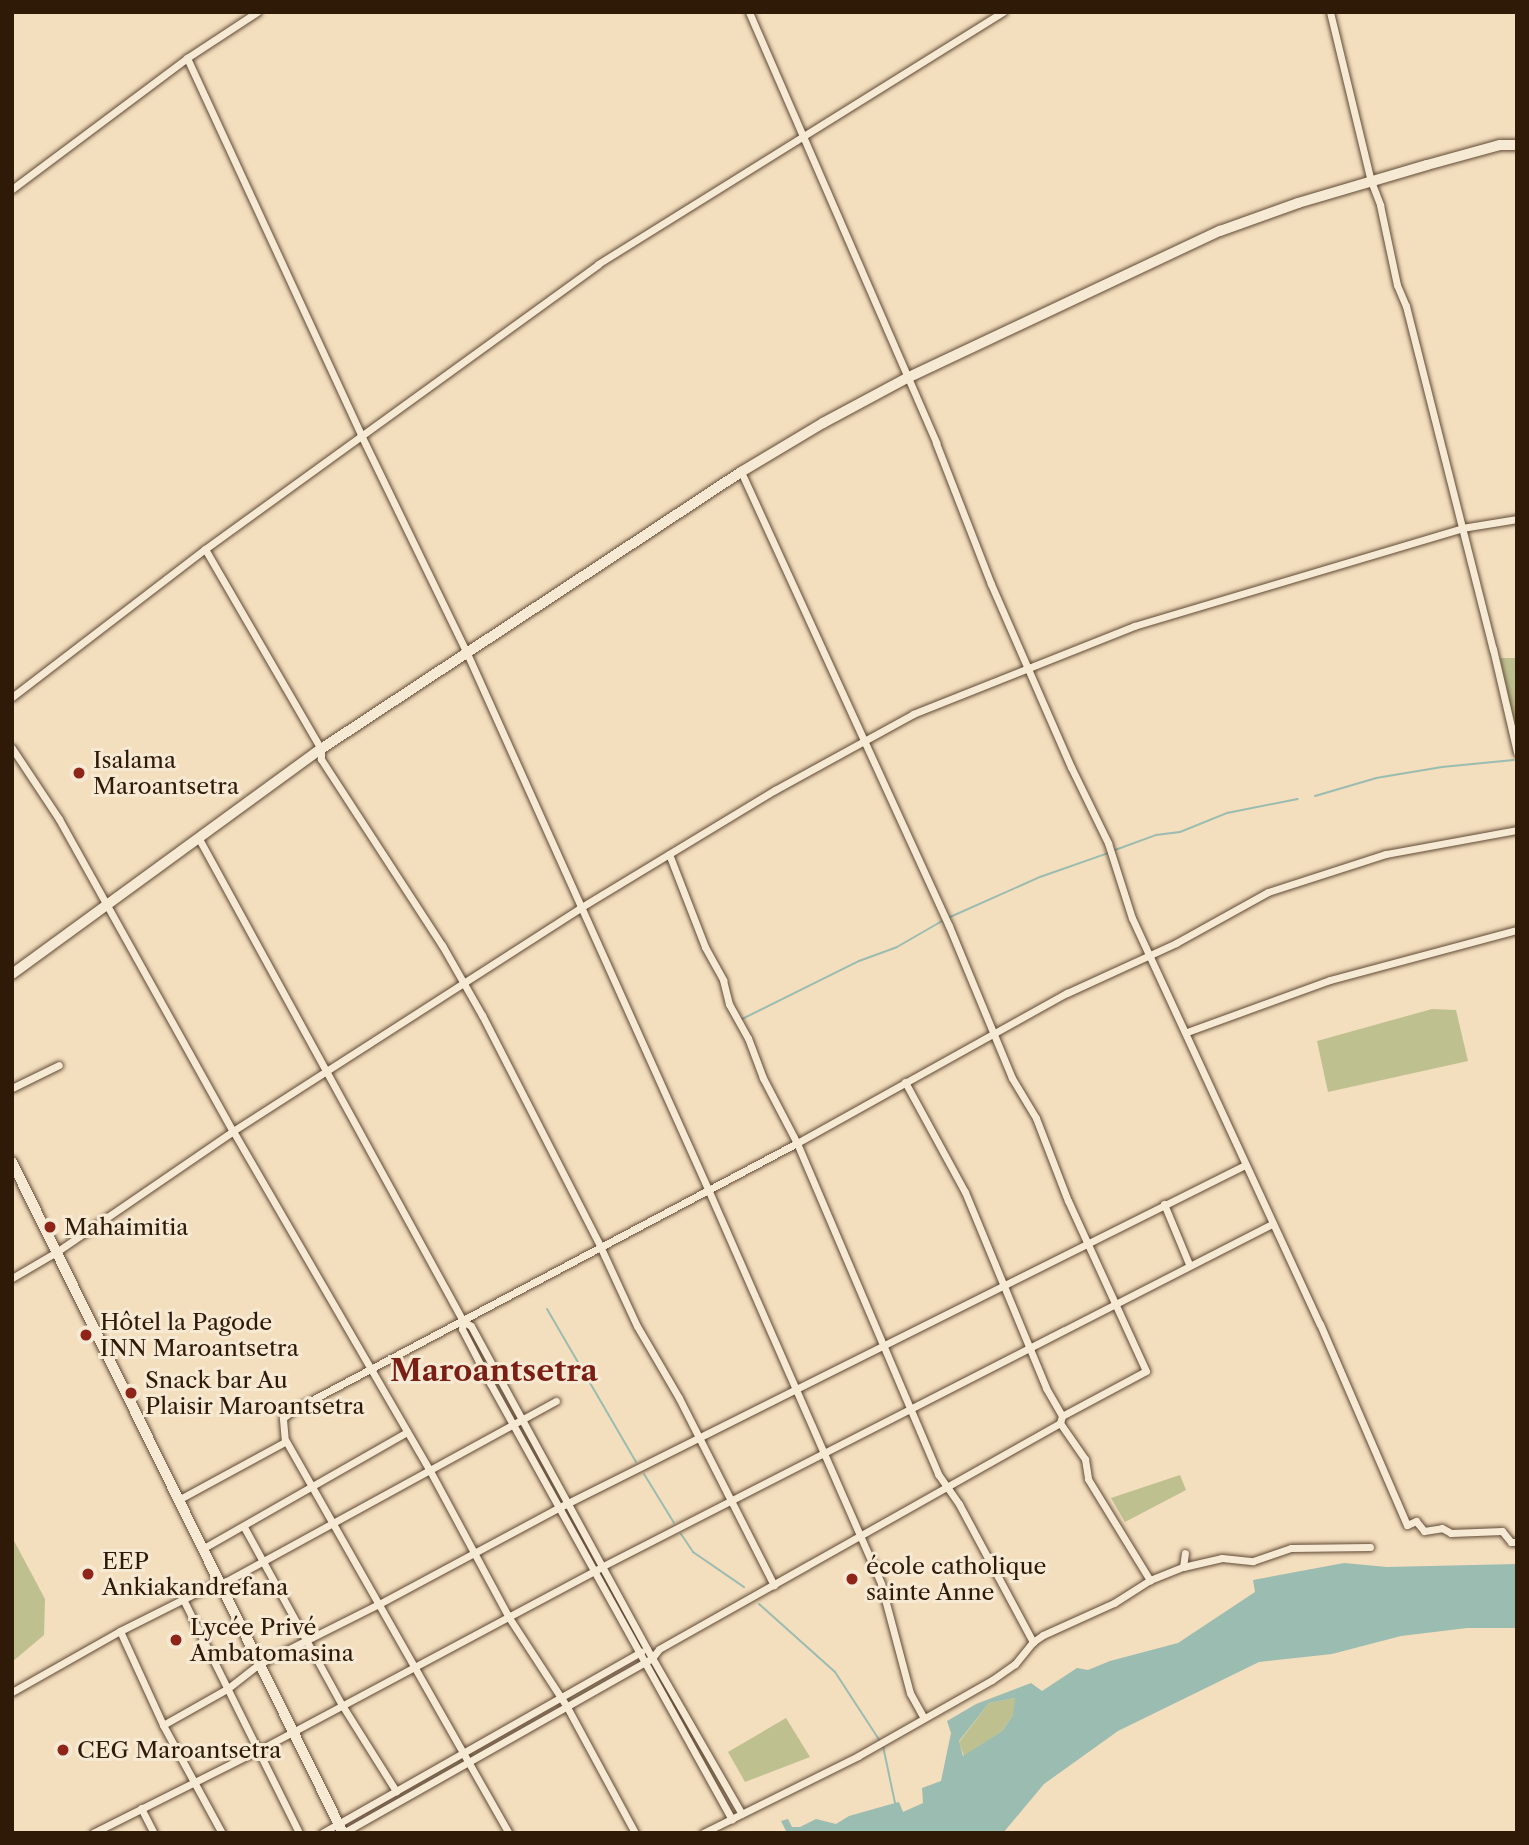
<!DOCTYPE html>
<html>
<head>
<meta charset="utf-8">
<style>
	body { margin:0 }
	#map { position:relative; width:1529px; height:1845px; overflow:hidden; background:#f3debe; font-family:"Libre Caslon Text",serif }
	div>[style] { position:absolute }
	.green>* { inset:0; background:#bfc08f }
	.water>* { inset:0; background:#9bbcb0 }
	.stream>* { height:2px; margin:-1px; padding:0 1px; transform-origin:1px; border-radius:1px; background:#9bbcb0 }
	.roads { filter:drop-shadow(0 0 2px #604a35) drop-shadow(0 0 2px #604a35) }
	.street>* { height:7px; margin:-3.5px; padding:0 3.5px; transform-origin:3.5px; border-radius:3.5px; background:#f7ead5 }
	.secondary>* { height:10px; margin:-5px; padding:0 5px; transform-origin:5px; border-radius:5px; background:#f7ead5 }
	.dots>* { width:19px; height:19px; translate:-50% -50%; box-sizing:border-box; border:4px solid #f7ead5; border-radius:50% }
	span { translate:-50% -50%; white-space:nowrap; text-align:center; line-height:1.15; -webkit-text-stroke:6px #f7ead5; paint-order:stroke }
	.poi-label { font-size:23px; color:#2f1907 }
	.left { translate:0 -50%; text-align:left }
	.district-label { font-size:30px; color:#7a1f14; font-weight:700 }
	.frame { position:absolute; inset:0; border:14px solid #2f1907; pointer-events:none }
</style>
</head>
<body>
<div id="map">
	<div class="green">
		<div style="clip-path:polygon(1500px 658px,1517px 658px,1517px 734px,1516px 731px)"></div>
		<div style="clip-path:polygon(1432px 1009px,1456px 1010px,1468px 1061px,1328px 1092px,1317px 1041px)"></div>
		<div style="clip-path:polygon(1180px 1475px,1186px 1490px,1125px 1522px,1111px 1498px)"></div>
		<div style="clip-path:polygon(12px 1537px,45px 1599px,44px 1635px,12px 1662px)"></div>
		<div style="clip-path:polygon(1015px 1698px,1017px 1703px,1013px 1715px,1002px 1731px,964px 1756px,959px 1742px,989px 1703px)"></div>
		<div style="clip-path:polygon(786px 1718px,810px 1757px,745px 1782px,728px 1752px)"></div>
	</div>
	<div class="water">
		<div style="clip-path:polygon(evenodd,1344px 1563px,1387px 1567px,1517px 1564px,1517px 1628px,1467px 1628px,1401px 1636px,1332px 1654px,1259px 1662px,1118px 1731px,1044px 1784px,1003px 1833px,781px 1833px,786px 1831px,781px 1821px,788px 1819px,792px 1827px,800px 1827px,816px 1819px,836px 1824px,849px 1816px,895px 1803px,899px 1802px,903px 1812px,923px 1803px,922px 1788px,941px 1781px,951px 1733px,947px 1721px,976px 1704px,1031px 1683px,1042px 1691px,1077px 1668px,1088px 1670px,1110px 1661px,1178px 1643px,1255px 1592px,1253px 1580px,1344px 1563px,1015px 1698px,1013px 1715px,1002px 1731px,963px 1756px,959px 1741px,989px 1703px,1015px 1698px)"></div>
	</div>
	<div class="stream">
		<div style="left:1315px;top:796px;width:64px;rotate:-16.4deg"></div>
		<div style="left:1376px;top:778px;width:67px;rotate:-9.5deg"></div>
		<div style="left:1442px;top:767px;width:72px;rotate:-5.6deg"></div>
		<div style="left:1115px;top:850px;width:44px;rotate:-20.1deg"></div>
		<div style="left:1156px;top:835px;width:24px;rotate:-7deg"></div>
		<div style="left:1180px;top:832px;width:51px;rotate:-22deg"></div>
		<div style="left:1227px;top:813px;width:72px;rotate:-11.2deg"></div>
		<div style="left:950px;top:917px;width:98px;rotate:-24deg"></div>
		<div style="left:1040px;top:877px;width:72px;rotate:-19.4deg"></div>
		<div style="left:740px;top:1020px;width:133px;rotate:-26.4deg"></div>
		<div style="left:859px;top:961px;width:40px;rotate:-20.2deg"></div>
		<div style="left:897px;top:947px;width:52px;rotate:-30deg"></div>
		<div style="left:547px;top:1309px;width:177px;rotate:59.8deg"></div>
		<div style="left:644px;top:1474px;width:57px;rotate:58.5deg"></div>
		<div style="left:681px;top:1534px;width:22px;rotate:56deg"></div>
		<div style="left:693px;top:1552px;width:62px;rotate:34.5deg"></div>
		<div style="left:759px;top:1604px;width:102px;rotate:41.8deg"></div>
		<div style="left:835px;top:1672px;width:82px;rotate:56.9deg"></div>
		<div style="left:883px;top:1746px;width:58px;rotate:78.1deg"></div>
	</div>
	<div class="roads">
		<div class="street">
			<div style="left:749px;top:12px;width:470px;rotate:66.5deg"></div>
			<div style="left:936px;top:443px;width:151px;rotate:68.7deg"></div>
			<div style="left:991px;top:584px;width:200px;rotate:66.4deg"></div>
			<div style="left:1071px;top:767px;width:85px;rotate:64deg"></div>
			<div style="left:1108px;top:843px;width:79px;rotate:72.3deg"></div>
			<div style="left:1132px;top:918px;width:447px;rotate:65.2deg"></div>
			<div style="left:1320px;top:1324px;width:219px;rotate:66.6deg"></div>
			<div style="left:1407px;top:1525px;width:10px;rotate:-24deg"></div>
			<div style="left:1416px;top:1521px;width:13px;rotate:51deg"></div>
			<div style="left:1424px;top:1531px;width:18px;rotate:-9deg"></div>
			<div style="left:1442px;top:1528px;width:10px;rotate:29deg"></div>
			<div style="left:1451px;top:1533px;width:51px;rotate:-2.2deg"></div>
			<div style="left:1502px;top:1531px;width:14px;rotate:51deg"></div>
			<div style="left:1511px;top:1542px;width:6px"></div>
			<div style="left:1330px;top:12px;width:174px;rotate:76.4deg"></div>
			<div style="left:1371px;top:181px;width:26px;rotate:69deg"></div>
			<div style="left:1380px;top:205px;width:82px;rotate:78deg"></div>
			<div style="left:1397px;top:285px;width:23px;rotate:67deg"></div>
			<div style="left:1406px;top:306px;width:354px;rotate:75.8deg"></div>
			<div style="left:1493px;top:649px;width:106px;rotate:76.9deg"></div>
			<div style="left:187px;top:58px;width:415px;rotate:65.2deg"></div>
			<div style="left:361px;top:435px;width:240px;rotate:64.1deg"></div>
			<div style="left:466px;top:651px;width:590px;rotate:65.78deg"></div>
			<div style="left:708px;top:1189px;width:431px;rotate:66.3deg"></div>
			<div style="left:881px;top:1584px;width:113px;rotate:75.1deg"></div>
			<div style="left:910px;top:1693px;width:26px;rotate:61deg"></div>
			<div style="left:12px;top:189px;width:219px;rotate:-36.8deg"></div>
			<div style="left:187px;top:58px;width:84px;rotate:-33.3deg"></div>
			<div style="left:205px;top:549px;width:231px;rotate:59.9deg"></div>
			<div style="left:321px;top:749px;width:10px;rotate:90deg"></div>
			<div style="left:321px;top:759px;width:222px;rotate:57deg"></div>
			<div style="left:442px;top:945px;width:81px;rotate:60.3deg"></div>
			<div style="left:482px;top:1015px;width:259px;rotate:62.9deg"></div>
			<div style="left:600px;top:1246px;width:88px;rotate:65.2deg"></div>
			<div style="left:637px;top:1326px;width:83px;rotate:59.7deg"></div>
			<div style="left:679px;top:1398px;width:210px;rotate:63.1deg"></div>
			<div style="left:12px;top:697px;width:243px;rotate:-37.5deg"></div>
			<div style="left:205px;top:549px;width:485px;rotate:-35.9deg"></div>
			<div style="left:598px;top:264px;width:477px;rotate:-31.9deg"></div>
			<div style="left:12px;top:748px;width:85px;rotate:56.5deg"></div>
			<div style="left:59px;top:819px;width:357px;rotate:60.9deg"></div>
			<div style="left:233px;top:1131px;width:391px;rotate:59.9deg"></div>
			<div style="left:429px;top:1469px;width:167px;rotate:61.7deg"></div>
			<div style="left:508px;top:1616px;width:108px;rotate:57deg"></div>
			<div style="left:567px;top:1707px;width:143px;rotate:61.6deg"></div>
			<div style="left:198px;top:837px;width:552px;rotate:61.3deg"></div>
			<div style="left:463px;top:1321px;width:8px;rotate:97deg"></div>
			<div style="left:462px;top:1329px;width:61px;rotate:62.6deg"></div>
			<div style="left:490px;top:1383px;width:499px;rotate:61deg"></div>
			<div style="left:669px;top:854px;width:100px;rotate:68.8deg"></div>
			<div style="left:705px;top:947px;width:38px;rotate:61deg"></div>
			<div style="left:723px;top:980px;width:25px;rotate:76deg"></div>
			<div style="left:729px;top:1004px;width:39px;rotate:61deg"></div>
			<div style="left:748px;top:1038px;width:43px;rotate:69.4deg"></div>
			<div style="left:763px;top:1078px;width:73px;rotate:62.4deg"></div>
			<div style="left:797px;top:1143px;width:360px;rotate:66.9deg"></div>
			<div style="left:938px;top:1474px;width:37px;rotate:55deg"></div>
			<div style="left:959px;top:1504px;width:157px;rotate:61.8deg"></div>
			<div style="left:1187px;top:1032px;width:152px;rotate:-20deg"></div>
			<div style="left:1330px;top:980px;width:194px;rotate:-15deg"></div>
			<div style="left:905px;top:1082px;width:125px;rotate:61.4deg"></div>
			<div style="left:965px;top:1192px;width:212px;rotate:67.5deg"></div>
			<div style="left:1046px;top:1388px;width:32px;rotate:60deg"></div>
			<div style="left:12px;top:1088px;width:52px;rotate:-26.1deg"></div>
			<div style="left:1164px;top:1204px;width:65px;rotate:67.4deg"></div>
			<div style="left:12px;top:1278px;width:53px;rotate:-30.4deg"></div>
			<div style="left:58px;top:1251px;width:212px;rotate:-34.4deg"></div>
			<div style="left:233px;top:1131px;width:412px;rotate:-32.7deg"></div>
			<div style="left:580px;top:908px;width:228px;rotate:-31.2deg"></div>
			<div style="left:775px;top:790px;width:158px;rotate:-28.8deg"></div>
			<div style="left:913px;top:714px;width:238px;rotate:-21.7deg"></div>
			<div style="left:1134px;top:626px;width:342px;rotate:-16.6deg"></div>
			<div style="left:1462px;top:528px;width:56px;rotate:-9.3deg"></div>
			<div style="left:463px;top:1321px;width:9px;rotate:32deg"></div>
			<div style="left:471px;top:1326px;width:368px;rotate:61.4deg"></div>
			<div style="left:647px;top:1649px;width:190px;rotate:60.1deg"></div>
			<div style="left:1060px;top:1423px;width:44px;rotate:55.2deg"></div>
			<div style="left:1085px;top:1459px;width:20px;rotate:81deg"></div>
			<div style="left:1088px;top:1479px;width:119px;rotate:58.5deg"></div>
			<div style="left:286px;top:1441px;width:451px;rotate:60.4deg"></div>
			<div style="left:178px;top:1500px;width:122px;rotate:-28.5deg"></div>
			<div style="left:285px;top:1442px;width:24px;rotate:-95deg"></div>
			<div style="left:283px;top:1418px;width:15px;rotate:-37deg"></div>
			<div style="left:295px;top:1409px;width:568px;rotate:-27.92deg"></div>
			<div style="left:797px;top:1143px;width:309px;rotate:-29.1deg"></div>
			<div style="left:1067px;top:993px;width:120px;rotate:-24.6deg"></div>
			<div style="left:1176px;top:943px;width:105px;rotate:-29deg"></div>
			<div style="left:1268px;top:892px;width:124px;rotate:-17.9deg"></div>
			<div style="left:1386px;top:854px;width:133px;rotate:-10.4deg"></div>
			<div style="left:244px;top:1527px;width:203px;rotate:61.2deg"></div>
			<div style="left:342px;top:1705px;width:102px;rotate:57.9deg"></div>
			<div style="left:202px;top:1549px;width:236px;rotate:-29.7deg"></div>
			<div style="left:1183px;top:1567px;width:40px;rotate:-13deg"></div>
			<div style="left:1222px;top:1558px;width:31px;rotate:6deg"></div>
			<div style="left:1253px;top:1561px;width:40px;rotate:-18.9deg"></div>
			<div style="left:1291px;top:1548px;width:79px;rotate:-0.7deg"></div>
			<div style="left:183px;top:1599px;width:261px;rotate:63.6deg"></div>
			<div style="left:120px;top:1631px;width:103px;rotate:65.4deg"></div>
			<div style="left:163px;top:1725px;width:123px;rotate:61.4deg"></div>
			<div style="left:12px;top:1692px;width:124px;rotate:-29.5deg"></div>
			<div style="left:120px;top:1631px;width:105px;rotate:-26.6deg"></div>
			<div style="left:214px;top:1584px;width:13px;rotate:-13deg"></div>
			<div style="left:227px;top:1581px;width:375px;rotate:-28.7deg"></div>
			<div style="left:163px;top:1725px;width:73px;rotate:-29.4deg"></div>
			<div style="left:227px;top:1689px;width:41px;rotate:-38deg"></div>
			<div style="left:259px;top:1664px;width:134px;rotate:-26.6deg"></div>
			<div style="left:379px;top:1604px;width:205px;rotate:-28.2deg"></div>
			<div style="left:560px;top:1507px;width:766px;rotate:-26.53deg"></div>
			<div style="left:141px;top:1808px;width:28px;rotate:63deg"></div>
			<div style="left:93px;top:1833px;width:186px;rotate:-26.6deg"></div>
			<div style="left:259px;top:1750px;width:390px;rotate:-28.1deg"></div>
			<div style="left:603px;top:1566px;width:751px;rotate:-27.08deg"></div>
			<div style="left:322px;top:1833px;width:367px;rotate:-29.6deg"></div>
			<div style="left:343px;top:1833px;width:355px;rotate:-29.5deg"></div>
			<div style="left:652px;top:1658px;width:11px;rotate:-52deg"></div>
			<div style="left:659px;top:1649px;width:460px;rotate:-29.4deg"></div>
			<div style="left:1060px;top:1423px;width:7px;rotate:-74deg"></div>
			<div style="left:1062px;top:1416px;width:95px;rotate:-28.2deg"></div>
			<div style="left:1146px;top:1371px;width:187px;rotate:-114.6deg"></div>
			<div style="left:1068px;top:1201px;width:89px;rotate:-111.1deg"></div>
			<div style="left:1036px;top:1118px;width:47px;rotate:-121deg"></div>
			<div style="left:1012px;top:1078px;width:165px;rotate:-112.5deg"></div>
			<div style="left:949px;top:926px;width:499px;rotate:-114.6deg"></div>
			<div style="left:703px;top:1833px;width:173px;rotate:-26.4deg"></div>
			<div style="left:858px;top:1756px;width:154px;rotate:-29.6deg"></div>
			<div style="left:992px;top:1680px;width:28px;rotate:-35deg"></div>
			<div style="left:1015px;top:1664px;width:28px;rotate:-51deg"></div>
			<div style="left:1033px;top:1642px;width:12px;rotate:-35deg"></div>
			<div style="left:1043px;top:1635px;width:78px;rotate:-24.3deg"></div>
			<div style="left:1114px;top:1603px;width:43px;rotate:-32.6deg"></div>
			<div style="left:1150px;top:1580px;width:35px;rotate:-22deg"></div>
			<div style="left:1183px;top:1567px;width:14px;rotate:-82deg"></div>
		</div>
		<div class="secondary">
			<div style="left:12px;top:974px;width:382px;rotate:-36.1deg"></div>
			<div style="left:321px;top:749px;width:503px;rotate:-33.41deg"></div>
			<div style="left:741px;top:472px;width:96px;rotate:-30.9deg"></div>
			<div style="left:823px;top:423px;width:95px;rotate:-28.2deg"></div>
			<div style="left:907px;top:378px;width:346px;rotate:-25.2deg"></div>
			<div style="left:1220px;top:231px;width:83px;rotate:-19.7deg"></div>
			<div style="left:1298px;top:203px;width:134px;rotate:-16.4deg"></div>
			<div style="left:1427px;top:165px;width:76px;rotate:-15.3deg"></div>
			<div style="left:1500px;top:145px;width:17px"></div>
			<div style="left:12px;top:1162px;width:748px;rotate:63.74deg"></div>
		</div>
	</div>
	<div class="dots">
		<div style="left:79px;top:773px;background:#8f2418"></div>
		<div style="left:50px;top:1227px;background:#8f2418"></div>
		<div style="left:86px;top:1335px;background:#8f2418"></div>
		<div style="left:131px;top:1393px;background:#8f2418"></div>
		<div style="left:88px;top:1574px;background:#8f2418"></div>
		<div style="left:852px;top:1579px;background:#8f2418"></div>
		<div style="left:176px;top:1640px;background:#8f2418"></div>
		<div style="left:63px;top:1750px;background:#8f2418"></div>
	</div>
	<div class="poi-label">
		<span class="left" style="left:93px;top:773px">Isalama<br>Maroantsetra</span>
		<span class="left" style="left:64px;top:1227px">Mahaimitia</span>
		<span class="left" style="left:100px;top:1335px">Hôtel la Pagode<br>INN Maroantsetra</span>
		<span class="left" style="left:145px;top:1393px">Snack bar Au<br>Plaisir Maroantsetra</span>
		<span class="left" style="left:102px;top:1574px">EEP<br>Ankiakandrefana</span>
		<span class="left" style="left:866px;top:1579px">école catholique<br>sainte Anne</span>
		<span class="left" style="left:190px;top:1640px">Lycée Privé<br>Ambatomasina</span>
		<span class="left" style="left:77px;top:1750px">CEG Maroantsetra</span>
	</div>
	<div class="district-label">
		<span style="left:494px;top:1371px">Maroantsetra</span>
	</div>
	<div class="frame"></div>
</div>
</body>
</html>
